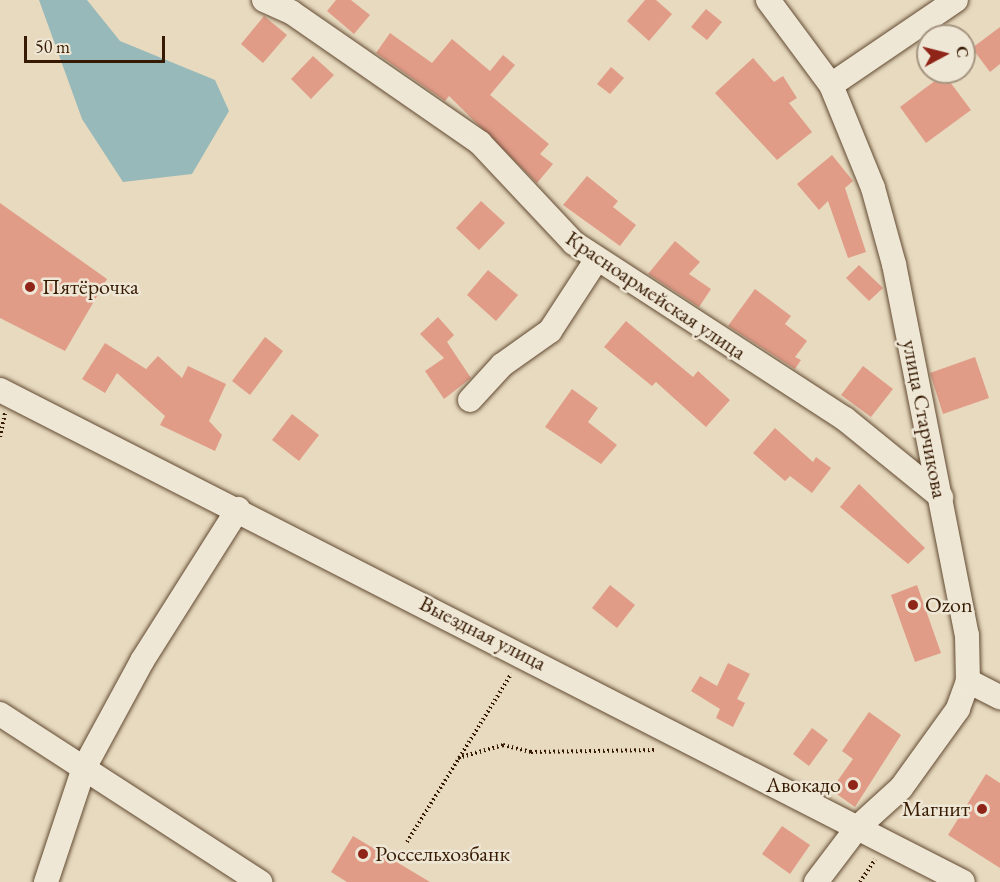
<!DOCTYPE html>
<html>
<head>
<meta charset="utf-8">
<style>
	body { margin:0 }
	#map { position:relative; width:1000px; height:882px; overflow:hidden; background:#e7dabf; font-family:"EB Garamond",serif }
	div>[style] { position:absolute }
	.water>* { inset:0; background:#98b9b9 }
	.building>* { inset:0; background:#e19c88 }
	.path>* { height:4px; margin-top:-2px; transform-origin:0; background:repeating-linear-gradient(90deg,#361a03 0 1.5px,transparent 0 4.5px) }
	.roads { filter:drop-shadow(0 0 2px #624a32) drop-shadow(0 0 2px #624a32) }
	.minor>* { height:24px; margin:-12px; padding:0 12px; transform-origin:12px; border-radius:12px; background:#efe7d5 }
	.dots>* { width:16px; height:16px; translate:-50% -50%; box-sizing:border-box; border:3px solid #efe7d5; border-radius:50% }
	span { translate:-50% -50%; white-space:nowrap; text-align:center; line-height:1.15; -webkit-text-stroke:5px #efe7d5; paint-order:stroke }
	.poi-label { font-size:22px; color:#361a03 }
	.left { translate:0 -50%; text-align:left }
	.right { translate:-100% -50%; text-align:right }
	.street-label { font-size:22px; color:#361a03 }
	.north { position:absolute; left:916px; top:24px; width:60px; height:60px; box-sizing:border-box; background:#efe7d5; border:2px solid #a59581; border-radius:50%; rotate:83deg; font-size:16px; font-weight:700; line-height:24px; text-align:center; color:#361a03 }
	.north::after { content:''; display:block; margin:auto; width:21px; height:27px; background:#8f2418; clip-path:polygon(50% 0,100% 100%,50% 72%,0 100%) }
	.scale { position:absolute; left:24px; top:36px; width:141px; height:27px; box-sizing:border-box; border:3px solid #361a03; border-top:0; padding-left:8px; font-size:18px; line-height:21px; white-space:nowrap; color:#361a03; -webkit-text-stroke:4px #efe7d5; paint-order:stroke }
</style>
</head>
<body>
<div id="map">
	<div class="water">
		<div style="clip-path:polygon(39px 0,87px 0,120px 41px,215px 80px,229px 111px,192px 174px,123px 182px,82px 119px)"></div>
	</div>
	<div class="building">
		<div style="clip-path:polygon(336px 0,351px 0,370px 15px,354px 34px,327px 11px)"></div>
		<div style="clip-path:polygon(645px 0,656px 0,672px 14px,649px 41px,627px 21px)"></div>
		<div style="clip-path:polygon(706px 9px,722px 22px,707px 40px,691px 27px)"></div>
		<div style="clip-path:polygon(264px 16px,287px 35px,263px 63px,241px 44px)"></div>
		<div style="clip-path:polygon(1000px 27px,1000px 64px,990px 72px,972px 48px)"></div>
		<div style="clip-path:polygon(390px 33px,432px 63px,452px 39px,490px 71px,503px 55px,515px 65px,490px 95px,549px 144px,540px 154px,553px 164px,537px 183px,449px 96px,445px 101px,376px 53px)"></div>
		<div style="clip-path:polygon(313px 56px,334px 75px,311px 99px,291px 79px)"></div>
		<div style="clip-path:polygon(753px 58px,774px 82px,783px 76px,797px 98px,789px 103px,812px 132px,777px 160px,715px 93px)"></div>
		<div style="clip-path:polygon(611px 67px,624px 78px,610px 94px,597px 84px)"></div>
		<div style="clip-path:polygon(944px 74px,971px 110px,926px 143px,900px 107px)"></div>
		<div style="clip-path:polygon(832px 155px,853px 181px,845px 188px,866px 252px,848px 258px,828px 201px,819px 210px,797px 184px)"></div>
		<div style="clip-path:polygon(587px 176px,618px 201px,613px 207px,636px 225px,620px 246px,563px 205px)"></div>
		<div style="clip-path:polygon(481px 201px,505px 223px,479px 250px,456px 228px)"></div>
		<div style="clip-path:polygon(0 203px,107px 279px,65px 351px,0 318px)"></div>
		<div style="clip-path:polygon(675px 241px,700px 262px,689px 274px,711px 289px,699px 307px,648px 274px)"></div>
		<div style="clip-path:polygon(859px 265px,883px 288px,869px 301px,846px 278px)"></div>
		<div style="clip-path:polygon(488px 270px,518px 295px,496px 321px,467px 295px)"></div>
		<div style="clip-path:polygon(755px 289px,791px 316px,785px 324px,807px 341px,795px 357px,801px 360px,795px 369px,728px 326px)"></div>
		<div style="clip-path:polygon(438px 317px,454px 335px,447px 342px,471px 378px,444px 399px,425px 371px,444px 358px,420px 334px)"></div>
		<div style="clip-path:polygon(626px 321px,693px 377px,698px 371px,730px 400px,706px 427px,656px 382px,652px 386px,604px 347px)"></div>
		<div style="clip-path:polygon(265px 337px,283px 351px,250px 395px,232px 381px)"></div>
		<div style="clip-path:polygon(105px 343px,146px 369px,158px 356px,182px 378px,188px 366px,226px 384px,209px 421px,222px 435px,215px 451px,160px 425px,165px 416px,117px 373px,105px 393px,82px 379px)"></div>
		<div style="clip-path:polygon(975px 357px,989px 398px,943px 414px,930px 373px)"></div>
		<div style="clip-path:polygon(863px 366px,893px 389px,871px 417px,841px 395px)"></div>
		<div style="clip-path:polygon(572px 389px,598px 408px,588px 422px,617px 445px,601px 464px,545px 427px)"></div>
		<div style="clip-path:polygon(292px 414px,319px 435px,299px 461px,272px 440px)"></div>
		<div style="clip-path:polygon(775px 428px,813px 462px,816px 457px,831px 468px,812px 493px,790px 476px,785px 481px,753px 453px)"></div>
		<div style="clip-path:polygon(859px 484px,925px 548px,908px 564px,840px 507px)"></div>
		<div style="clip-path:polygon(610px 585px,635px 605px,617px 628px,592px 608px)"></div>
		<div style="clip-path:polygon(917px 585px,941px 653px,915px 662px,891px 595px)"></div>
		<div style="clip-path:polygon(728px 663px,750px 674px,737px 699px,745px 703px,733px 727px,716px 718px,720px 709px,691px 691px,700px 676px,717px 686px)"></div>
		<div style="clip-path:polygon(869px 712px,901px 735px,855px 807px,831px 790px,853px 759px,842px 751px)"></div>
		<div style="clip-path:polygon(812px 728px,828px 740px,809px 766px,793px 754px)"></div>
		<div style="clip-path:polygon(986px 774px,1000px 783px,1000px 868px,948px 835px)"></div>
		<div style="clip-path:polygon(782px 826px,810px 845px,790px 874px,762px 854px)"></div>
		<div style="clip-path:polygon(353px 836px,430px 882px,347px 882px,331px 872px)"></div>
	</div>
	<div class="path">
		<div style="left:0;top:437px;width:25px;rotate:-78deg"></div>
		<div style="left:458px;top:758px;width:47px;rotate:-16.1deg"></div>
		<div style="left:503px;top:745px;width:29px;rotate:14deg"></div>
		<div style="left:531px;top:752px;width:126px;rotate:-0.9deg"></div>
		<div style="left:407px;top:842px;width:198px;rotate:-58.2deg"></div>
		<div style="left:860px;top:882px;width:27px;rotate:-56deg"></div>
	</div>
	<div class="roads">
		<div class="minor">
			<div style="left:264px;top:0;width:30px;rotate:24deg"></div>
			<div style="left:291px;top:12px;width:230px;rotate:34.7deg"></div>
			<div style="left:480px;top:143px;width:137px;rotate:46.8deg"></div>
			<div style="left:574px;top:243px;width:323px;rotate:33deg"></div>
			<div style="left:845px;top:419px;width:124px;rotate:39.1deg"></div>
			<div style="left:768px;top:0;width:106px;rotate:53.5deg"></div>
			<div style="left:831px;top:85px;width:111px;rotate:67.8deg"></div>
			<div style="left:873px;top:188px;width:79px;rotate:74.6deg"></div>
			<div style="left:894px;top:264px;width:378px;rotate:78.9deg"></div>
			<div style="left:967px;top:635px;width:46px;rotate:88.8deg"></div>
			<div style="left:968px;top:681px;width:30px;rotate:110deg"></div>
			<div style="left:958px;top:709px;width:97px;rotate:125.8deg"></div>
			<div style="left:901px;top:788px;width:59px;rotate:137.7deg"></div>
			<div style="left:857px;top:828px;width:68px;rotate:127.2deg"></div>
			<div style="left:831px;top:85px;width:151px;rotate:-34.2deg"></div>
			<div style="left:0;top:390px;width:1081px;rotate:27.06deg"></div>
			<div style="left:470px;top:400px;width:47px;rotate:-47.6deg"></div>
			<div style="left:502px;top:365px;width:59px;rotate:-35.3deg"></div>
			<div style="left:550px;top:331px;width:86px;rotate:-56.9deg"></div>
			<div style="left:968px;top:681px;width:36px;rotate:27deg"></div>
			<div style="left:0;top:714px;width:310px;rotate:32.9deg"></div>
			<div style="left:46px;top:882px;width:120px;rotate:-71.6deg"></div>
			<div style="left:84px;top:768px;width:122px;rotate:-61.5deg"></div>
			<div style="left:142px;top:661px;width:180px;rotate:-57.7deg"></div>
		</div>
	</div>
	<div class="dots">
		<div style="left:30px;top:287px;background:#8f2418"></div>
		<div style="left:913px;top:605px;background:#8f2418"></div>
		<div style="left:853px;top:785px;background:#8f2418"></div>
		<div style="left:982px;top:809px;background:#8f2418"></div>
		<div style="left:363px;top:854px;background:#8f2418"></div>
	</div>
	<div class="poi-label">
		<span class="left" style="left:42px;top:287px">Пятёрочка</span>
		<span class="left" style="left:925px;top:605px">Ozon</span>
		<span class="right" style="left:841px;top:785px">Авокадо</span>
		<span class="right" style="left:970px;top:809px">Магнит</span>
		<span class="left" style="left:375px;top:854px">Россельхозбанк</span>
	</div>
	<div class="street-label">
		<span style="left:656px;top:295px;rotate:34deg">Красноармейская улица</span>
		<span style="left:925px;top:419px;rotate:79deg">улица Старчикова</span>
		<span style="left:483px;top:633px;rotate:27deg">Выездная улица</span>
	</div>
	<div class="north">С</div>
	<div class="scale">50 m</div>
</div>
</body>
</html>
